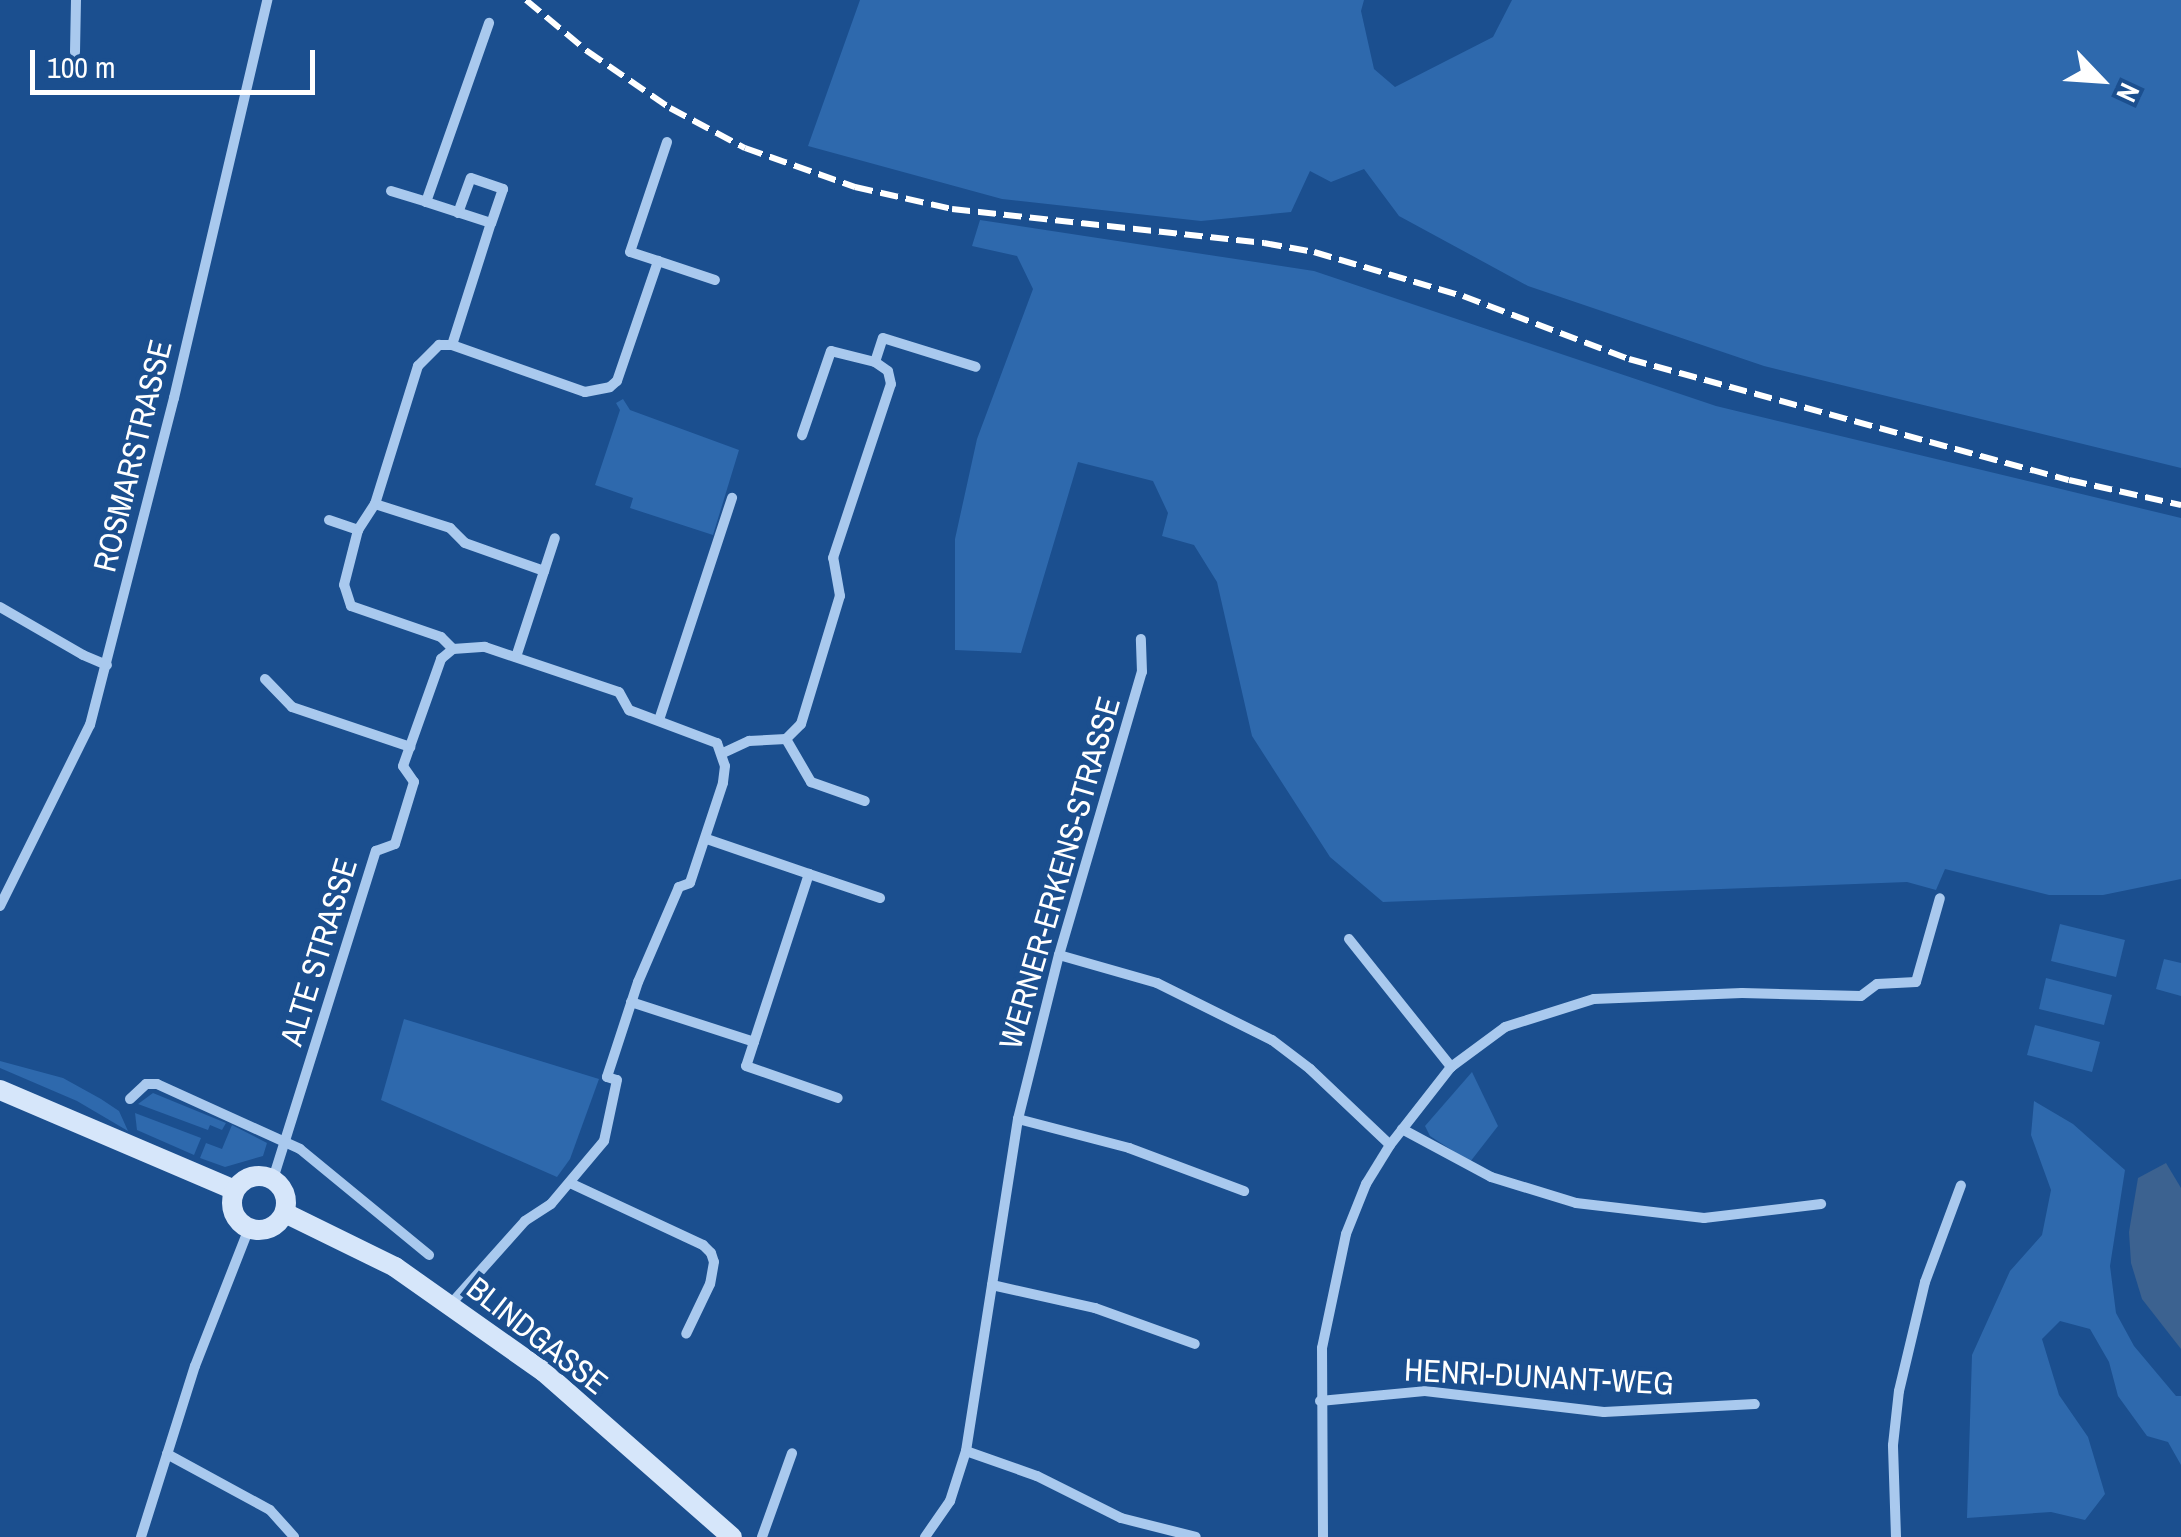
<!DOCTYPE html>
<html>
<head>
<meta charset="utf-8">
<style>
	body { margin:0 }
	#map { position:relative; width:2181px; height:1537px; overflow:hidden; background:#1b4f8f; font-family:"Archivo Narrow",sans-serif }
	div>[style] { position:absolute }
	.green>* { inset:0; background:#2e69ad }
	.water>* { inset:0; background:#3c6290 }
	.minor>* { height:10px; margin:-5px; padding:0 5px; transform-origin:5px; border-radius:5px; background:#a9c9ee }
	.secondary>* { height:20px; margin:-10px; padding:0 10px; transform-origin:10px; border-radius:10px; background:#d6e6fa }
	.secondary>.ring { margin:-10px; padding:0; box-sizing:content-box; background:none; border:20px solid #d6e6fa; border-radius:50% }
	.rail>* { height:6px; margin-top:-3px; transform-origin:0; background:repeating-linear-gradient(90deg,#fff 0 18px,transparent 0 26px) }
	span { translate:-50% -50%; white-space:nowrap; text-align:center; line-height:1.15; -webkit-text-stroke:9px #1b4f8f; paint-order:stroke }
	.street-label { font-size:32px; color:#fff }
	.north { position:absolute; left:2051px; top:30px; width:100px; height:100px; -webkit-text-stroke:8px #1b4f8f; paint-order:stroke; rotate:115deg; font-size:28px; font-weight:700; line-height:40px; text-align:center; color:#fff }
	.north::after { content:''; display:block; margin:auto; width:35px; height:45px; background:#fff; clip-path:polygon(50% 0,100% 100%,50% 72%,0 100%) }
	.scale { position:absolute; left:30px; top:50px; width:285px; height:45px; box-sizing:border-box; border:5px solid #fff; border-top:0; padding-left:12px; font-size:30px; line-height:35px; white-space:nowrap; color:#fff; -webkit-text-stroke:8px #1b4f8f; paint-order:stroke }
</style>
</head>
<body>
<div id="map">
	<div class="green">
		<div style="clip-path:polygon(860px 0,1364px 0,1361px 11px,1374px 69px,1395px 87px,1493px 37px,1512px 0,2181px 0,2181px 468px,1764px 366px,1528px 286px,1399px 216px,1364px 169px,1331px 182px,1310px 171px,1291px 212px,1201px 221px,1002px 199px,808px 146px)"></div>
		<div style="clip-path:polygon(980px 220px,1314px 271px,1716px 406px,2181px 518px,2181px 879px,2103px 895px,2049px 895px,1945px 869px,1936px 890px,1907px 882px,1383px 902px,1330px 857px,1252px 736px,1217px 582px,1194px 545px,1162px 536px,1168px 513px,1153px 481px,1078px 462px,1021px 653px,955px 650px,955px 539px,977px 439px,1033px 289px,1017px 256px,972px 246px)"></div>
		<div style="clip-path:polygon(623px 399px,630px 410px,739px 450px,713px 535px,630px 508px,633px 498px,595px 485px,620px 410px,616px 403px)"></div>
		<div style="clip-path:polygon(2060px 924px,2125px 940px,2116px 977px,2051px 961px)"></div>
		<div style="clip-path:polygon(2164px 959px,2181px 963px,2181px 996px,2156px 989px)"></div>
		<div style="clip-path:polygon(2046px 978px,2112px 995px,2104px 1025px,2039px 1009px)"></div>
		<div style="clip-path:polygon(404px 1019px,599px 1079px,570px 1159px,557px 1177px,381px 1100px)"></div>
		<div style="clip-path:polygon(2035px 1025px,2100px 1042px,2092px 1072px,2027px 1055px)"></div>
		<div style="clip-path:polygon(0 1061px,63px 1078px,101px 1099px,119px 1111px,128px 1131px,77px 1101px,0 1068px)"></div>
		<div style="clip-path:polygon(1472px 1072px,1498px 1126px,1470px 1162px,1430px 1136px,1425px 1126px)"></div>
		<div style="clip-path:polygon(153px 1093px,226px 1123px,222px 1130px,210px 1125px,208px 1130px,138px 1104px)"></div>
		<div style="clip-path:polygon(2034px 1101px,2073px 1124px,2125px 1170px,2110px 1266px,2116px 1313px,2134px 1346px,2176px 1396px,2181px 1396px,2181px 1465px,2168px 1442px,2147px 1436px,2118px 1396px,2109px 1362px,2090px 1329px,2060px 1321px,2042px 1339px,2059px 1395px,2088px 1437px,2105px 1494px,2085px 1520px,2051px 1512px,1967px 1518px,1972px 1355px,2010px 1271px,2042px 1235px,2051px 1190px,2031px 1135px)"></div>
		<div style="clip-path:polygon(135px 1113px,201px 1138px,194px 1155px,137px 1130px)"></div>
		<div style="clip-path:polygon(232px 1125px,267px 1143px,263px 1156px,225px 1167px,200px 1158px,206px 1143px,222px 1149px)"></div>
	</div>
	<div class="water">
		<div style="clip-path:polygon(2166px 1163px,2181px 1188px,2181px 1349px,2142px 1299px,2131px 1263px,2129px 1232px,2138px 1178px)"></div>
	</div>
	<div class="minor">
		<div style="left:75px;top:52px;width:52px;rotate:-88.9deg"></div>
		<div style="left:391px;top:191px;width:37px;rotate:17deg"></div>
		<div style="left:458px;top:213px;width:37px;rotate:-70deg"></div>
		<div style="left:471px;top:178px;width:34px;rotate:19deg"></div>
		<div style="left:503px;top:189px;width:36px;rotate:109deg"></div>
		<div style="left:658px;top:261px;width:60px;rotate:18.4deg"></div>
		<div style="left:452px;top:345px;width:141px;rotate:19.5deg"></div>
		<div style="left:585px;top:392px;width:25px;rotate:-11deg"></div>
		<div style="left:610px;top:387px;width:9px;rotate:-41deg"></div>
		<div style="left:617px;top:381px;width:127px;rotate:-71.1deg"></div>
		<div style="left:658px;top:261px;width:29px;rotate:-162deg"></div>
		<div style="left:630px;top:252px;width:116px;rotate:-71.4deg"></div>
		<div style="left:875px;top:362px;width:25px;rotate:-72deg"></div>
		<div style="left:883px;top:338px;width:97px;rotate:17.3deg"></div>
		<div style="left:375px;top:504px;width:79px;rotate:17.7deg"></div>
		<div style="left:450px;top:528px;width:21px;rotate:45deg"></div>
		<div style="left:465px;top:543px;width:84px;rotate:19.5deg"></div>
		<div style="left:329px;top:520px;width:31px;rotate:19deg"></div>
		<div style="left:0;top:607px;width:96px;rotate:30deg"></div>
		<div style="left:83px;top:655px;width:26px;rotate:23deg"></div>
		<div style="left:453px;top:649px;width:17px;rotate:-135deg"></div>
		<div style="left:441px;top:637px;width:95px;rotate:-161deg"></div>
		<div style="left:351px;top:606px;width:22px;rotate:-108deg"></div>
		<div style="left:344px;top:585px;width:57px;rotate:-75.7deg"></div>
		<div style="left:358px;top:530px;width:31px;rotate:-57deg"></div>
		<div style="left:375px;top:504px;width:145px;rotate:-72.7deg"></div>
		<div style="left:418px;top:366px;width:30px;rotate:-45deg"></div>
		<div style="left:439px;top:345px;width:13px"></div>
		<div style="left:452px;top:345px;width:128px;rotate:-72.3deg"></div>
		<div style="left:491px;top:223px;width:68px;rotate:-162.1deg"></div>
		<div style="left:426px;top:202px;width:190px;rotate:-70.6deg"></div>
		<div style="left:516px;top:657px;width:125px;rotate:-71.9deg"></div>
		<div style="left:265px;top:679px;width:39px;rotate:46deg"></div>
		<div style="left:292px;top:707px;width:125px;rotate:18.7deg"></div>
		<div style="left:659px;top:720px;width:234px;rotate:-71.8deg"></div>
		<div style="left:786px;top:739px;width:50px;rotate:59.8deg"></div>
		<div style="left:811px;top:782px;width:57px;rotate:19.4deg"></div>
		<div style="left:723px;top:753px;width:29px;rotate:-25deg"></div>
		<div style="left:749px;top:741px;width:37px;rotate:-3deg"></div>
		<div style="left:786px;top:739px;width:21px;rotate:-45deg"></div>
		<div style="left:801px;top:724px;width:134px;rotate:-73.1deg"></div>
		<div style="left:840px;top:596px;width:39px;rotate:-100deg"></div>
		<div style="left:833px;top:558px;width:183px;rotate:-71.6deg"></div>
		<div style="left:891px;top:384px;width:13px;rotate:-103deg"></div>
		<div style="left:888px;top:371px;width:16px;rotate:-145deg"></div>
		<div style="left:875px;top:362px;width:45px;rotate:-166deg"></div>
		<div style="left:831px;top:351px;width:89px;rotate:109deg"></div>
		<div style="left:809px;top:874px;width:75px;rotate:18.7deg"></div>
		<div style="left:0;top:906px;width:202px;rotate:-63.6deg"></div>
		<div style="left:90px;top:725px;width:338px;rotate:-75.6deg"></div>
		<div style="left:174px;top:398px;width:409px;rotate:-76.8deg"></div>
		<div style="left:1349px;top:939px;width:164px;rotate:51.4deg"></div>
		<div style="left:1059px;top:955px;width:102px;rotate:15.9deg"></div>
		<div style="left:1157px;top:983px;width:128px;rotate:26.4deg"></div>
		<div style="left:1272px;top:1040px;width:48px;rotate:37.3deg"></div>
		<div style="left:1310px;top:1069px;width:110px;rotate:43.5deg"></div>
		<div style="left:631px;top:1002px;width:129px;rotate:18deg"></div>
		<div style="left:754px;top:1042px;width:177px;rotate:-71.9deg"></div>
		<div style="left:809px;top:874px;width:108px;rotate:-161.1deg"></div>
		<div style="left:754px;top:1042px;width:25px;rotate:108deg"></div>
		<div style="left:746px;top:1066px;width:97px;rotate:19.2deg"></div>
		<div style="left:130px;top:1099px;width:22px;rotate:-43deg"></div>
		<div style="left:146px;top:1084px;width:11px"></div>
		<div style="left:157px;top:1084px;width:157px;rotate:24.4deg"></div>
		<div style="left:300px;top:1149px;width:167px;rotate:39.4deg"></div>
		<div style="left:1018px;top:1119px;width:115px;rotate:14.6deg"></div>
		<div style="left:1129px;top:1148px;width:123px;rotate:20.5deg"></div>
		<div style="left:1402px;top:1129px;width:101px;rotate:28.3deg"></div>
		<div style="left:1491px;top:1177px;width:89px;rotate:17deg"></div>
		<div style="left:1576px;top:1203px;width:129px;rotate:6.7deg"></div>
		<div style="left:1704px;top:1218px;width:118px;rotate:-6.8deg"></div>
		<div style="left:273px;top:1179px;width:344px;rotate:-72.6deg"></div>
		<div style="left:376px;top:851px;width:20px;rotate:-20deg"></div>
		<div style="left:395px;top:844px;width:65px;rotate:-73deg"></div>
		<div style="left:414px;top:782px;width:19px;rotate:-125deg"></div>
		<div style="left:403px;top:766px;width:114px;rotate:-70.4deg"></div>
		<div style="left:441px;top:659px;width:16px;rotate:-40deg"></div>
		<div style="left:453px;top:649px;width:32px;rotate:-4deg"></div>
		<div style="left:485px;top:647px;width:141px;rotate:18.6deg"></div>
		<div style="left:619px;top:692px;width:21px;rotate:61deg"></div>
		<div style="left:629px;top:710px;width:94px;rotate:20.6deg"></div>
		<div style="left:717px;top:743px;width:24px;rotate:71deg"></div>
		<div style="left:725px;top:766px;width:17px;rotate:97deg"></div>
		<div style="left:723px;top:783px;width:105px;rotate:108.3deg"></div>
		<div style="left:690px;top:883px;width:12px;rotate:160deg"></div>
		<div style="left:679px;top:887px;width:103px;rotate:113.3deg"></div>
		<div style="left:638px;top:982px;width:100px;rotate:108.1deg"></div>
		<div style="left:607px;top:1077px;width:10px;rotate:17deg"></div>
		<div style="left:617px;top:1080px;width:62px;rotate:102deg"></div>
		<div style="left:604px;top:1141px;width:82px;rotate:130.1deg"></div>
		<div style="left:551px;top:1204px;width:31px;rotate:147deg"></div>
		<div style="left:525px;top:1221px;width:113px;rotate:131.8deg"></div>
		<div style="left:570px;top:1183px;width:147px;rotate:25deg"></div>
		<div style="left:703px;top:1245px;width:11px;rotate:45deg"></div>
		<div style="left:711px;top:1253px;width:9px;rotate:72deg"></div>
		<div style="left:714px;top:1262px;width:22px;rotate:100deg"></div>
		<div style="left:710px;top:1284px;width:55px;rotate:115.6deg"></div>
		<div style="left:992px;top:1285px;width:106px;rotate:12.6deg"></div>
		<div style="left:1095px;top:1308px;width:106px;rotate:19.8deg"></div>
		<div style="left:1320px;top:1401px;width:105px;rotate:-5.4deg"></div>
		<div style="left:1425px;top:1391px;width:180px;rotate:6.7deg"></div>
		<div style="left:1604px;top:1412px;width:151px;rotate:-3deg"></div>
		<div style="left:966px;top:1451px;width:75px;rotate:19.4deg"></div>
		<div style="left:1037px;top:1476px;width:94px;rotate:26.6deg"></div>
		<div style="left:1121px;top:1518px;width:77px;rotate:14.2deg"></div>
		<div style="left:167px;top:1454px;width:117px;rotate:28.5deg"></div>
		<div style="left:270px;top:1510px;width:36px;rotate:48deg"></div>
		<div style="left:141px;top:1537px;width:179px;rotate:-72.5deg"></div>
		<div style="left:195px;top:1366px;width:148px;rotate:-68.6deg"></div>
		<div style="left:762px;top:1537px;width:89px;rotate:-70.3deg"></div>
		<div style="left:925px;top:1537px;width:44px;rotate:-55.2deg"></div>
		<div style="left:950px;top:1501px;width:52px;rotate:-72.3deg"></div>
		<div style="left:966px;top:1451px;width:336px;rotate:-81.1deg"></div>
		<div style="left:1018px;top:1119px;width:169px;rotate:-76deg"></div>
		<div style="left:1059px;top:955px;width:295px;rotate:-73.7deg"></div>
		<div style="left:1142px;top:672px;width:33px;rotate:-92deg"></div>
		<div style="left:1323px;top:1537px;width:189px;rotate:-90.3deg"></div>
		<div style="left:1322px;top:1348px;width:116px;rotate:-78.1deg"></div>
		<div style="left:1346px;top:1234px;width:54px;rotate:-68.2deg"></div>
		<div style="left:1366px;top:1184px;width:46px;rotate:-58.4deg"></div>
		<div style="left:1390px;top:1145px;width:99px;rotate:-52deg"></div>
		<div style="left:1451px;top:1067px;width:67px;rotate:-36.5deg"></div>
		<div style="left:1505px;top:1027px;width:93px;rotate:-17.5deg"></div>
		<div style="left:1594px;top:999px;width:148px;rotate:-2.3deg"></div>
		<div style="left:1742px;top:993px;width:119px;rotate:1.4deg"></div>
		<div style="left:1861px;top:996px;width:20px;rotate:-37deg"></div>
		<div style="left:1877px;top:984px;width:39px;rotate:-3deg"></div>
		<div style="left:1916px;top:982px;width:87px;rotate:-74.1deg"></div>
		<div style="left:1896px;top:1537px;width:92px;rotate:-91.9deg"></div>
		<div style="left:1893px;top:1445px;width:54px;rotate:-83.7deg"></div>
		<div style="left:1899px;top:1391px;width:112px;rotate:-76.6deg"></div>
		<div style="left:1925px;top:1282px;width:103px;rotate:-69.6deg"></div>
	</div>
	<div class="secondary">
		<div style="left:0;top:1090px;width:255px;rotate:23.1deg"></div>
		<div class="ring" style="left:232px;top:1176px;width:34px;height:34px"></div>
		<div style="left:285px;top:1213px;width:123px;rotate:26.1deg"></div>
		<div style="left:395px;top:1267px;width:182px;rotate:35.2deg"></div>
		<div style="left:544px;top:1372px;width:250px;rotate:41.3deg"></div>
	</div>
	<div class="rail">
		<div style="left:526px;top:0;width:80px;rotate:39.9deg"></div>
		<div style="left:587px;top:51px;width:101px;rotate:34.5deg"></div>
		<div style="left:670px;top:108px;width:85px;rotate:28.1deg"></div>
		<div style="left:745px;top:148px;width:117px;rotate:19.5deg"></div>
		<div style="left:855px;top:187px;width:99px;rotate:12.8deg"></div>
		<div style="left:952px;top:209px;width:314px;rotate:6.2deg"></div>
		<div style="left:1264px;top:243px;width:51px;rotate:10.2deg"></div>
		<div style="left:1314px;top:252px;width:155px;rotate:16.5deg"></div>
		<div style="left:1463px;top:296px;width:178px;rotate:20.8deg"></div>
		<div style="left:1629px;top:359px;width:456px;rotate:15.4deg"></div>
		<div style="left:2069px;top:480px;width:115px;rotate:12.6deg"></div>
	</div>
	<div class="street-label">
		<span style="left:133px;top:456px;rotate:-76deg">ROSMARSTRASSE</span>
		<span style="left:1060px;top:873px;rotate:-74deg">WERNER-ERKENS-STRASSE</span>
		<span style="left:319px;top:952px;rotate:-73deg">ALTE STRASSE</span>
		<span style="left:537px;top:1336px;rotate:38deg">BLINDGASSE</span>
		<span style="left:1539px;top:1377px;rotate:3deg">HENRI-DUNANT-WEG</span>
	</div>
	<div class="north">N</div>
	<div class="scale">100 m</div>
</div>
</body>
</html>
